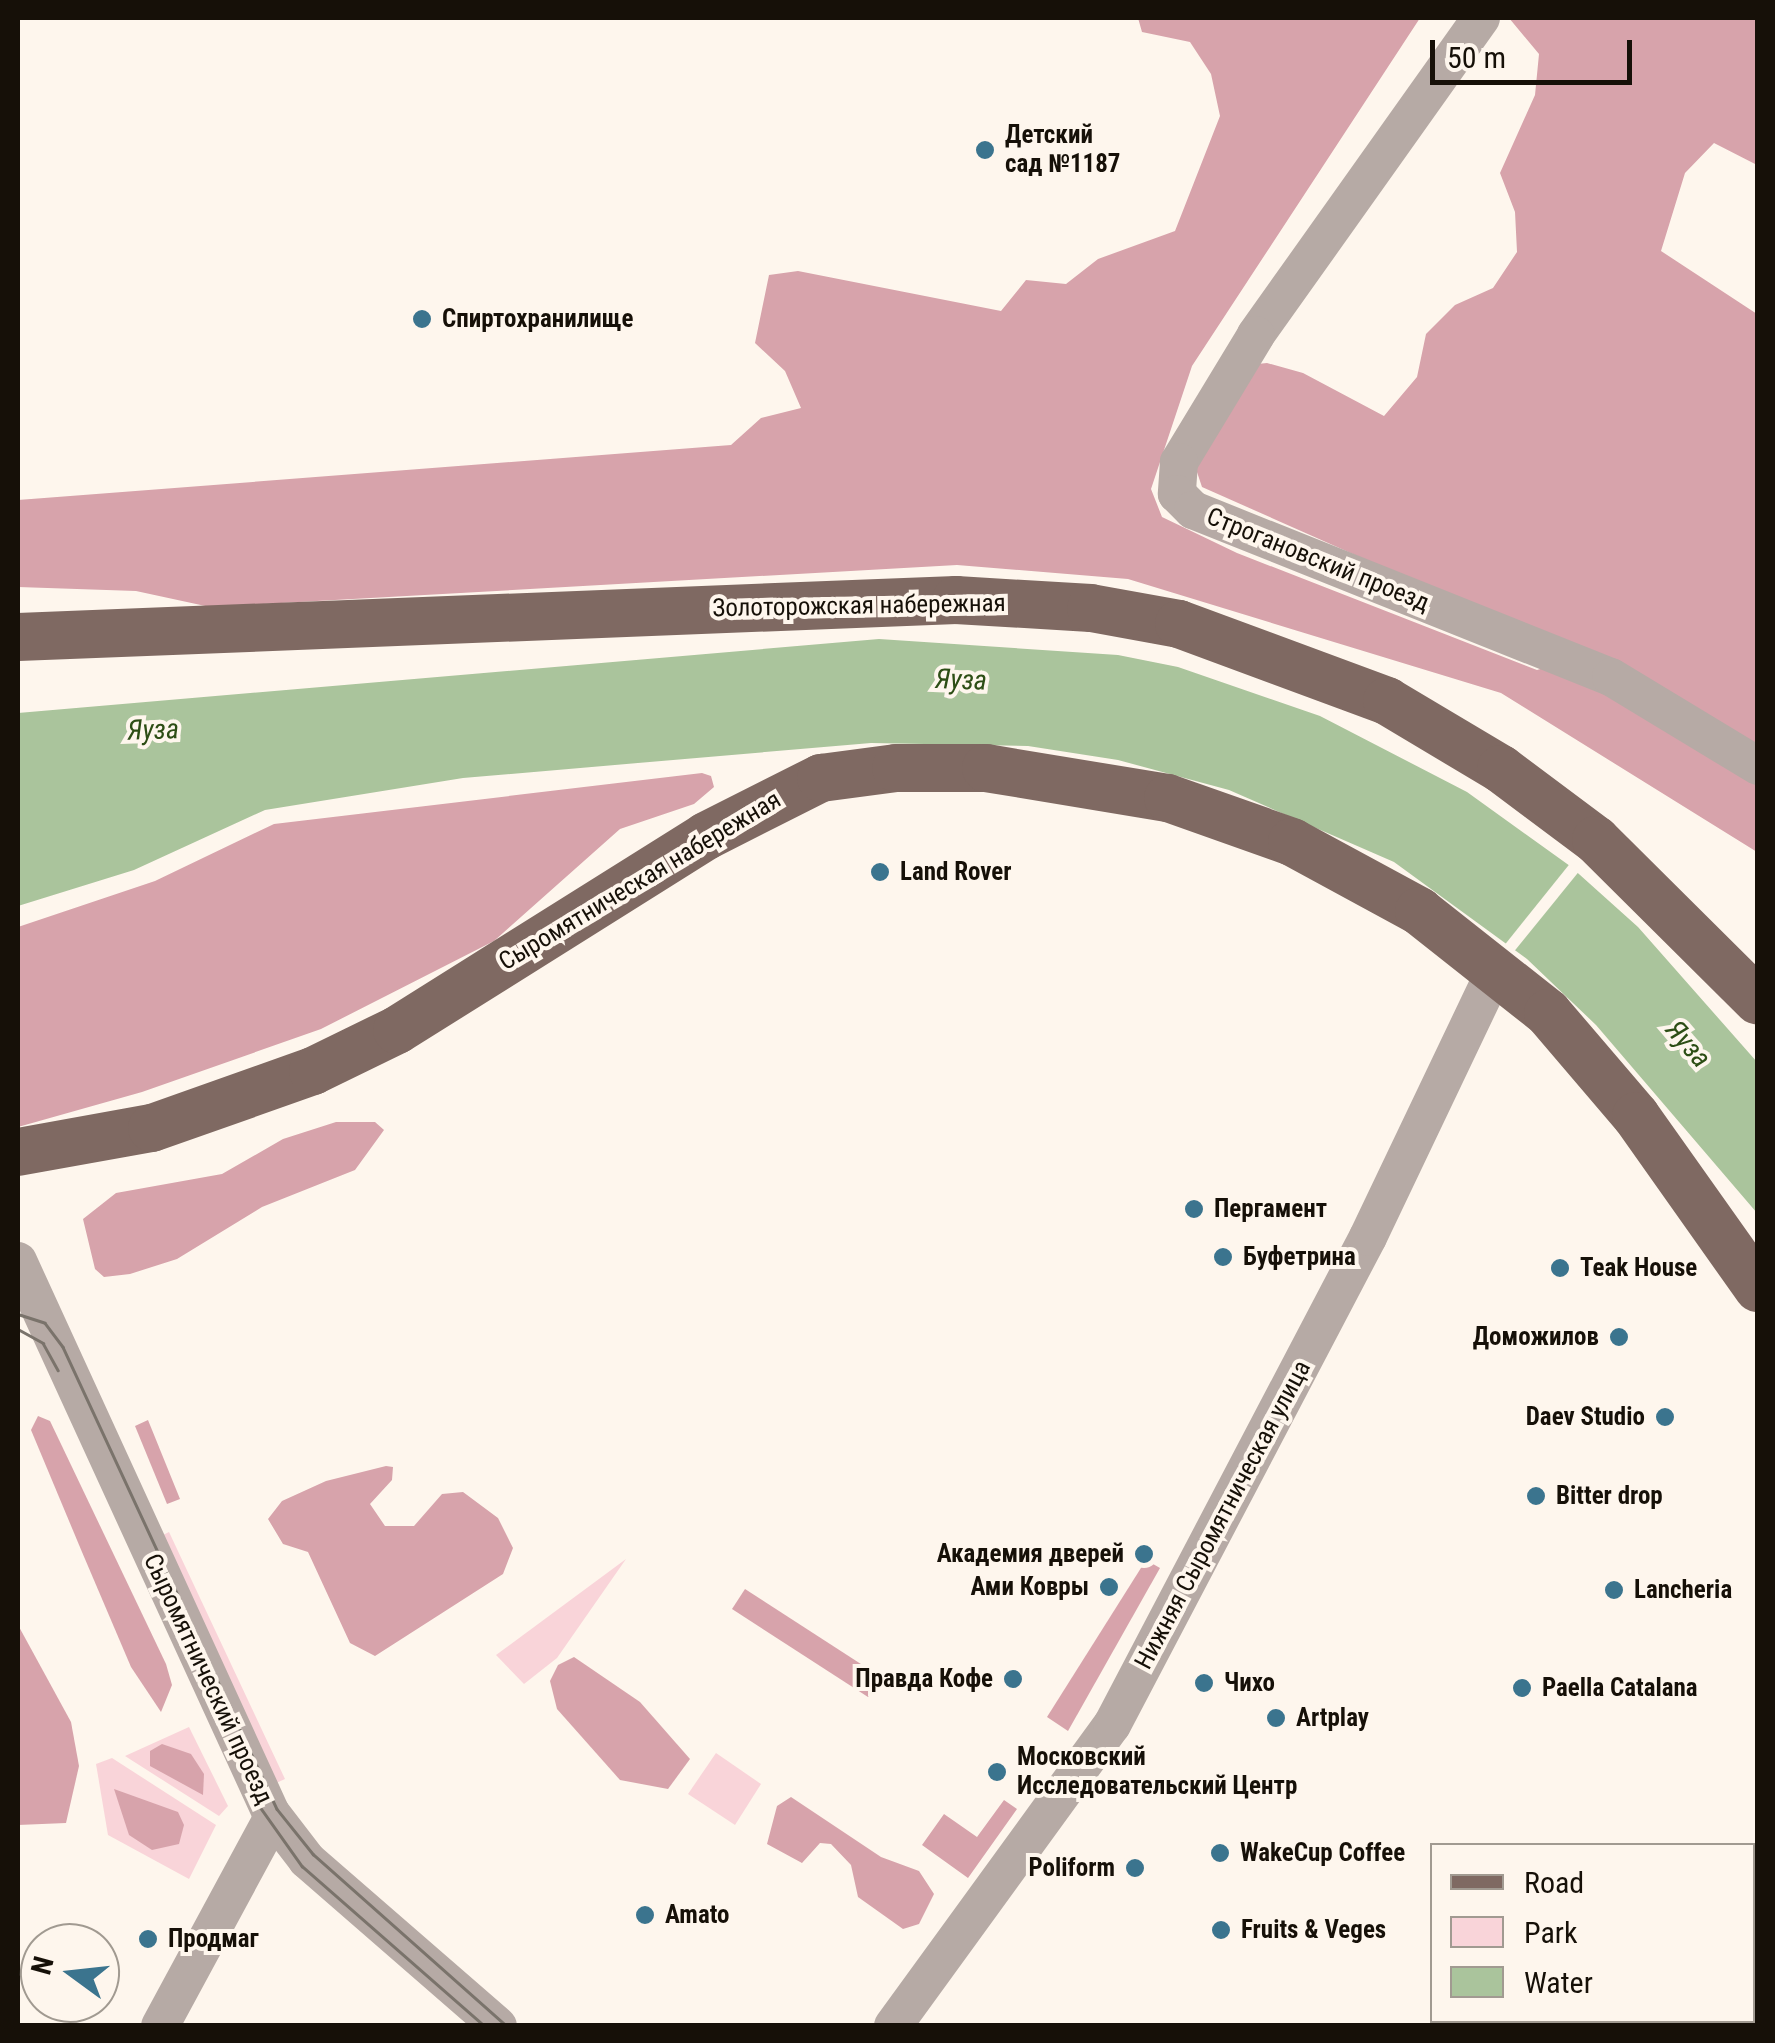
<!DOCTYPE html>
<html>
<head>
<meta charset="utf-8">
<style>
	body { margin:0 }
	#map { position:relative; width:1775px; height:2043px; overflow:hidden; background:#fef6ed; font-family:"Roboto Condensed",sans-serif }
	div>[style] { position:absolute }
	.green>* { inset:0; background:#f9d4d9 }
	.forest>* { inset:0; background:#d7a3ab }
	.water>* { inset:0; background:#aac49c }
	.pier>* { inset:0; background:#fef6ed }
	.minor>* { height:38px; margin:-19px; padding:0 19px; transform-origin:19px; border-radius:19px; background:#b6aaa5 }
	.major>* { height:48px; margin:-24px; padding:0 24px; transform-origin:24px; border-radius:24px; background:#7f6962 }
	.tram>* { height:2.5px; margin:-1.25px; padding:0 1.25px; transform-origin:1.25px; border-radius:1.25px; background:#7a736b }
	.dots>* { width:28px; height:28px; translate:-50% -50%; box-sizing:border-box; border:5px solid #fef6ed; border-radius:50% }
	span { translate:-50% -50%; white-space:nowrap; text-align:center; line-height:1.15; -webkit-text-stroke:8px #fef6ed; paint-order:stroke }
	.poi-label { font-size:25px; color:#161008; font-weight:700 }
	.left { translate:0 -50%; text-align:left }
	.right { translate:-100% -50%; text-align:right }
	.street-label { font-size:25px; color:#161008 }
	.water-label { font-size:28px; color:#2d4e15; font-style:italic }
	.frame { position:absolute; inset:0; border:20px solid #161008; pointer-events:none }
	.legend { position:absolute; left:1430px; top:1843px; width:325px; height:180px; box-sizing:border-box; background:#fef6ed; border:2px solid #a19a91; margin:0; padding:12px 18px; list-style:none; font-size:30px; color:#161008 }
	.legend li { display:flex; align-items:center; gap:20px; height:50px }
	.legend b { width:50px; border:2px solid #a19a91 }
	.north { position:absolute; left:20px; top:1923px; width:100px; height:100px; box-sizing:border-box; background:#fef6ed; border:2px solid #a19a91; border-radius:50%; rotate:285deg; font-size:28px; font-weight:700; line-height:40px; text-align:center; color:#161008 }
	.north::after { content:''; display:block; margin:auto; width:35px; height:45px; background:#3b748e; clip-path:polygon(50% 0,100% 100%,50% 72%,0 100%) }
	.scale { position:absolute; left:1430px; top:40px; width:202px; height:45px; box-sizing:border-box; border:5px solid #161008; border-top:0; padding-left:12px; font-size:30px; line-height:35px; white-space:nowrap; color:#161008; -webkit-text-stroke:8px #fef6ed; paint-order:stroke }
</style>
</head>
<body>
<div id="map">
	<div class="green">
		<div style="clip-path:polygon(169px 1532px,285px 1779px,274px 1784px,159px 1537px)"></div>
		<div style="clip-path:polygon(626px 1559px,557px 1658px,524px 1684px,496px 1655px)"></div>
		<div style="clip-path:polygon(189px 1727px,228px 1806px,219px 1816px,125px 1756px)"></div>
		<div style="clip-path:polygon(716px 1753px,761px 1784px,735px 1825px,688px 1794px)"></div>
		<div style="clip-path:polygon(112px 1758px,216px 1825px,189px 1879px,108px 1835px,96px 1764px)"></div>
	</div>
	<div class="forest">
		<div style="clip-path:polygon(1138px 18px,1420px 18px,1192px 366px,1151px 489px,1162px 517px,1237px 553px,1537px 670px,1550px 666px,1556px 644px,1202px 487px,1183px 430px,1228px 367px,1267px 363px,1303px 373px,1384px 416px,1417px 377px,1426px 334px,1455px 305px,1493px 288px,1517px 252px,1515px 212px,1500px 173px,1535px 95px,1539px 54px,1509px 18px,1757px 18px,1757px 165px,1714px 143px,1685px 173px,1661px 251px,1757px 314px,1757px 852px,1501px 693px,1128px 579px,957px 565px,210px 607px,136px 591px,18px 587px,18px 500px,731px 445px,761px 418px,801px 408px,785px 371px,755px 343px,769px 275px,798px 271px,1001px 311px,1026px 280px,1066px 284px,1098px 259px,1175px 231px,1220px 116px,1211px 74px,1190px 42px,1142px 32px)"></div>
		<div style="clip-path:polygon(702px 773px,711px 776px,714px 787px,694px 804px,620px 829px,494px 941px,321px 1029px,142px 1092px,18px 1127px,18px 927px,155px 881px,274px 824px)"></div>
		<div style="clip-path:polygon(336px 1122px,375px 1122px,384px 1130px,355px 1170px,262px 1207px,177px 1259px,130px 1274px,104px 1277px,95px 1269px,83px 1219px,116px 1193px,222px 1174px,283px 1139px)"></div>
		<div style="clip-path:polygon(38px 1416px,50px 1421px,166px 1664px,172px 1685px,161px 1712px,131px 1667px,82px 1552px,31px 1430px)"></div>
		<div style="clip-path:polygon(148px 1420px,180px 1499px,167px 1504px,135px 1426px)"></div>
		<div style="clip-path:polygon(386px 1466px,393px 1467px,392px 1480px,370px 1504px,385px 1526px,414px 1526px,442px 1494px,463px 1492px,498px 1518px,513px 1548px,503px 1574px,375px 1656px,350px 1643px,308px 1552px,283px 1544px,268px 1519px,282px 1501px,326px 1481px)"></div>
		<div style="clip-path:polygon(1146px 1560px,1160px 1568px,1068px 1731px,1047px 1717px)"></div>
		<div style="clip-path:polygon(745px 1589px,881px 1677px,868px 1697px,732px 1609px)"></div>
		<div style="clip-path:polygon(18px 1625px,71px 1722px,79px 1766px,66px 1823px,18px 1825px)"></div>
		<div style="clip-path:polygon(574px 1657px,640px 1702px,690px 1759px,668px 1789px,620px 1780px,557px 1709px,550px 1681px,558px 1665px)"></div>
		<div style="clip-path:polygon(162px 1744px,191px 1754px,204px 1774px,203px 1795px,150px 1766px,150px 1751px)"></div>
		<div style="clip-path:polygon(114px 1789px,178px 1812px,184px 1825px,179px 1844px,152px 1850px,129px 1835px)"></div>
		<div style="clip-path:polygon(791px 1797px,881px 1857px,919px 1871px,934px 1894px,919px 1924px,903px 1929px,858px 1897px,851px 1865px,831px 1844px,820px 1843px,802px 1863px,767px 1844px,777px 1806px)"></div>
		<div style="clip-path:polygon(1004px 1800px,1017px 1809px,968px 1878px,922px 1845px,944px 1814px,977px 1837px)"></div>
	</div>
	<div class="water">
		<div style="clip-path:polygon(879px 639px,1118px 655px,1178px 667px,1320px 716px,1467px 792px,1570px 866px,1638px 927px,1757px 1062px,1757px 1213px,1596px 1025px,1527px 959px,1394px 862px,1229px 790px,1118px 760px,1028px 746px,871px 743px,463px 778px,265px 810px,134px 870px,18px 906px,18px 713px)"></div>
	</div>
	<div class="pier">
		<div style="clip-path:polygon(1572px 861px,1581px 869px,1512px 954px,1503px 947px)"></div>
	</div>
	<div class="minor">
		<div style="left:1481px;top:18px;width:389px;rotate:125.4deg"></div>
		<div style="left:1256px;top:335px;width:149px;rotate:121.2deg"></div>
		<div style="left:1179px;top:462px;width:32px;rotate:94deg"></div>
		<div style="left:1177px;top:494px;width:23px;rotate:45deg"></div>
		<div style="left:1193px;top:510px;width:450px;rotate:21.8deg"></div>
		<div style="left:1611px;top:677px;width:172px;rotate:31.2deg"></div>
		<div style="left:18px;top:1261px;width:607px;rotate:65.38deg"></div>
		<div style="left:271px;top:1813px;width:59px;rotate:52.5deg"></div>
		<div style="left:307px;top:1860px;width:253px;rotate:41deg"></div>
		<div style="left:160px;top:2026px;width:238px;rotate:-61.6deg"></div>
		<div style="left:893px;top:2026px;width:372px;rotate:-54deg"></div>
		<div style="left:1112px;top:1725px;width:551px;rotate:-62.32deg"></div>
		<div style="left:1368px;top:1237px;width:295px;rotate:-64.5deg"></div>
	</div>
	<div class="major">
		<div style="left:18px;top:637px;width:939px;rotate:-2.26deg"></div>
		<div style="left:956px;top:600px;width:135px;rotate:3.4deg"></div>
		<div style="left:1091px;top:608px;width:89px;rotate:10.3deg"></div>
		<div style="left:1179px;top:624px;width:222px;rotate:20.3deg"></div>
		<div style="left:1387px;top:701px;width:133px;rotate:30.8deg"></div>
		<div style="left:1501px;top:769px;width:119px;rotate:36.8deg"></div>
		<div style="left:1596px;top:840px;width:228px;rotate:44.8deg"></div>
		<div style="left:18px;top:1152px;width:136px;rotate:-10.2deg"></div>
		<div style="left:152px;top:1128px;width:171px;rotate:-19.5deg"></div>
		<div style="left:313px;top:1071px;width:93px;rotate:-26deg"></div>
		<div style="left:397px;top:1030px;width:365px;rotate:-32.1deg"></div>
		<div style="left:706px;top:836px;width:129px;rotate:-26.8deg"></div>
		<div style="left:821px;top:778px;width:76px;rotate:-7.6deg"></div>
		<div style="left:896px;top:768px;width:90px"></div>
		<div style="left:986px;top:768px;width:184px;rotate:9.4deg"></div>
		<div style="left:1168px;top:798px;width:132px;rotate:19.5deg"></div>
		<div style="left:1292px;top:842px;width:145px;rotate:28.5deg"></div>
		<div style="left:1419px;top:911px;width:164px;rotate:38.3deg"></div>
		<div style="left:1548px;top:1013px;width:135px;rotate:49.5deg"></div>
		<div style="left:1636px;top:1116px;width:211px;rotate:54.7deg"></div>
	</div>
	<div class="tram">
		<div style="left:18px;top:1314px;width:28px;rotate:18deg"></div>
		<div style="left:45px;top:1323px;width:30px;rotate:53deg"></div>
		<div style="left:63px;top:1347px;width:509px;rotate:65.15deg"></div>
		<div style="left:277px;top:1809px;width:58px;rotate:51.3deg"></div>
		<div style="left:313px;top:1854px;width:259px;rotate:41.6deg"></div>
		<div style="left:18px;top:1329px;width:29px;rotate:29deg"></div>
		<div style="left:43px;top:1343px;width:31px;rotate:61deg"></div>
		<div style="left:253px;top:1797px;width:85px;rotate:54.6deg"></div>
		<div style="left:302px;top:1866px;width:243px;rotate:41.2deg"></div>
	</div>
	<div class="dots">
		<div style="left:985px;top:150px;background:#3b748e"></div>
		<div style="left:422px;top:319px;background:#3b748e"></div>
		<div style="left:880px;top:872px;background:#3b748e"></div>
		<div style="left:1194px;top:1209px;background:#3b748e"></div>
		<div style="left:1223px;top:1257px;background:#3b748e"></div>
		<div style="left:1560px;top:1268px;background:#3b748e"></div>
		<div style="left:1619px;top:1337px;background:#3b748e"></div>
		<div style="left:1665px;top:1417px;background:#3b748e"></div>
		<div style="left:1536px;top:1496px;background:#3b748e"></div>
		<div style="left:1144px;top:1554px;background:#3b748e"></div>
		<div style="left:1109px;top:1587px;background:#3b748e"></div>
		<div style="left:1614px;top:1590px;background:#3b748e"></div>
		<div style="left:1013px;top:1679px;background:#3b748e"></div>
		<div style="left:1204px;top:1683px;background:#3b748e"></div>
		<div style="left:1522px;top:1688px;background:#3b748e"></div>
		<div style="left:1276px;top:1718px;background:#3b748e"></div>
		<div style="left:997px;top:1772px;background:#3b748e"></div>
		<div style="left:1220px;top:1853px;background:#3b748e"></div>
		<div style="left:1135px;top:1868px;background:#3b748e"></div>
		<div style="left:645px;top:1915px;background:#3b748e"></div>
		<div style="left:1221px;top:1930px;background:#3b748e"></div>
		<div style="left:148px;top:1939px;background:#3b748e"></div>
	</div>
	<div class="poi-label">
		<span class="left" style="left:1005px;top:150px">Детский<br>сад №1187</span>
		<span class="left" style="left:442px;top:319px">Спиртохранилище</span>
		<span class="left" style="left:900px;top:872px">Land Rover</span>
		<span class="left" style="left:1214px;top:1209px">Пергамент</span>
		<span class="left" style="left:1243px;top:1257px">Буфетрина</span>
		<span class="left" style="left:1580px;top:1268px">Teak House</span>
		<span class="right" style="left:1599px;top:1337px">Доможилов</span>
		<span class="right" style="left:1645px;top:1417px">Daev Studio</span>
		<span class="left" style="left:1556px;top:1496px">Bitter drop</span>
		<span class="right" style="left:1124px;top:1554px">Академия дверей</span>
		<span class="right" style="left:1089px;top:1587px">Ами Ковры</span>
		<span class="left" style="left:1634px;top:1590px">Lancheria</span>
		<span class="right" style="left:993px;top:1679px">Правда Кофе</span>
		<span class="left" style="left:1224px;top:1683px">Чихо</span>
		<span class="left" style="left:1542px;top:1688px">Paella Catalana</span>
		<span class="left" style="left:1296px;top:1718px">Artplay</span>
		<span class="left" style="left:1017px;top:1772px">Московский<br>Исследовательский Центр</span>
		<span class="left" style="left:1240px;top:1853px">WakeCup Coffee</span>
		<span class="right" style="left:1115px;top:1868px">Poliform</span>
		<span class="left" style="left:665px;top:1915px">Amato</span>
		<span class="left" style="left:1241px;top:1930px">Fruits &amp; Veges</span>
		<span class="left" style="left:168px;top:1939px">Продмаг</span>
	</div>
	<div class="street-label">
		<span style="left:1318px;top:560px;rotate:22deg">Строгановский проезд</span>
		<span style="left:859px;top:606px;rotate:-1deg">Золоторожская набережная</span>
		<span style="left:640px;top:881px;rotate:-31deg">Сыромятническая набережная</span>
		<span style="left:1223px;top:1515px;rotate:-62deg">Нижняя Сыромятническая улица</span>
		<span style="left:208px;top:1679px;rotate:65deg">Сыромятнический проезд</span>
	</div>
	<div class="water-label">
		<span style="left:961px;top:680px;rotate:2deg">Яуза</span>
		<span style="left:153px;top:730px;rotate:-2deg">Яуза</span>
		<span style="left:1688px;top:1044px;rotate:49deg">Яуза</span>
	</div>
	<div class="frame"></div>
	<ul class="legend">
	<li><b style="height:12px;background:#7f6962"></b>Road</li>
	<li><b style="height:28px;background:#f9d4d9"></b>Park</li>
	<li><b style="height:28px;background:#aac49c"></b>Water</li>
	</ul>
	<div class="north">N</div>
	<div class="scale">50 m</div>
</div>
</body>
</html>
